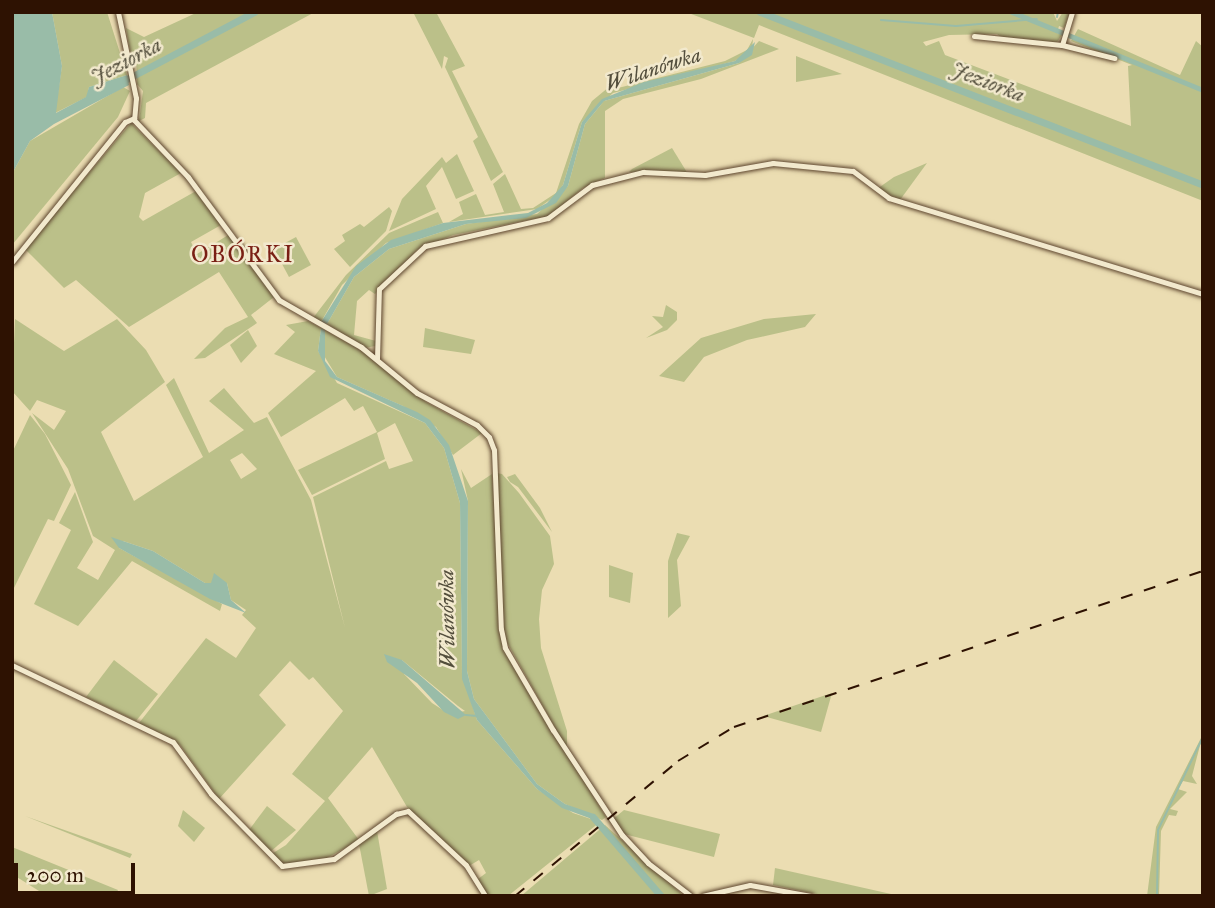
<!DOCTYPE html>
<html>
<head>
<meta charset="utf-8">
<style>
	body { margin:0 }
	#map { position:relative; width:1215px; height:908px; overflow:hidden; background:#ebddb2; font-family:"IM FELL Great Primer",serif }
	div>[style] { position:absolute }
	.green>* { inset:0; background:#bbc089 }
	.water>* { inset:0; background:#99bca8 }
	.stream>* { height:2px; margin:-1px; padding:0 1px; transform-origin:1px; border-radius:1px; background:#99bca8 }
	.canal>* { height:4.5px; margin:-2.25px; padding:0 2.25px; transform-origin:2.25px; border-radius:2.25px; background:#99bca8 }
	.river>* { height:7px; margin:-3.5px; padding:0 3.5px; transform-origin:3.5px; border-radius:3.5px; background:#99bca8 }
	.roads { filter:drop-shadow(0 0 2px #5d452e) drop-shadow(0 0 2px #5d452e) }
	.minor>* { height:5px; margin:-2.5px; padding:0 2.5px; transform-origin:2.5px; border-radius:2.5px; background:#f2e9cd }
	.rail>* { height:2px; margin-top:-1px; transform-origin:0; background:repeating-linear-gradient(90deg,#2e1202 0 12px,transparent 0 24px) }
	span { translate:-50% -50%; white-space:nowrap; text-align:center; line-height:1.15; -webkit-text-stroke:5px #f2e9cd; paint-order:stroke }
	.water-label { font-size:21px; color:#534e3c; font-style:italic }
	.quarter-label { font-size:23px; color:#7a1f14; letter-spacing:2px }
	.frame { position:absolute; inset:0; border:14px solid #2e1202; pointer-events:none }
	.scale { position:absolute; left:14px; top:863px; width:121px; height:32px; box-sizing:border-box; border:4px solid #2e1202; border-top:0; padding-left:9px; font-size:21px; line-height:24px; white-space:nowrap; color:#2e1202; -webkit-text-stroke:5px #f2e9cd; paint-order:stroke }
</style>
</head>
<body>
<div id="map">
	<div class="green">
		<div style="clip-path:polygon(52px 12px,107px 12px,127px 75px,89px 87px,87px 97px,55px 113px,62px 66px)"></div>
		<div style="clip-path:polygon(198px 12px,315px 12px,146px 103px,145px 118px,139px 121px,143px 91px,137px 84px,136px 56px,130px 52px,126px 28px,144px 37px)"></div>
		<div style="clip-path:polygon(413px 12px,436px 12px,465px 66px,452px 71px,503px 172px,491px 181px,473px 141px,478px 137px,445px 67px,448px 58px,444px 56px,442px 69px)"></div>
		<div style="clip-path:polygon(686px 12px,1053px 12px,1057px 21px,1063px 12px,1070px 12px,1064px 28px,1059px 26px,1057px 33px,1062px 35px,1057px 42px,1006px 41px,997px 34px,949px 35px,923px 42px,926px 46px,939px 41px,945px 55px,1131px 126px,1128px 66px,1132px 65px,1071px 41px,1078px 29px,1180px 75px,1196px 41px,1203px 47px,1203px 201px,759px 25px,754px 38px)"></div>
		<div style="clip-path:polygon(753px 39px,752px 49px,735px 61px,613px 93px,582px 122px,563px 185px,554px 197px,537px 209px,449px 222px,463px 214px,459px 202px,476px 194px,485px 215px,504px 212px,493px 184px,505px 174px,521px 209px,533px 208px,556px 193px,579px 124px,592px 101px,615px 82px,618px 88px,725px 61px,747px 50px)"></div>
		<div style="clip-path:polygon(759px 41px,779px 49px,701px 79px,623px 99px,605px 111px,605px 178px,583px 188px,549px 216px,453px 235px,417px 250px,375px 294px,369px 290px,357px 301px,354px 335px,376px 341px,375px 346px,365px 348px,327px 324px,354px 277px,389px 249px,466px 224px,537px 214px,568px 186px,585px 124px,604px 101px,739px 63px)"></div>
		<div style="clip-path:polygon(796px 56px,842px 74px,796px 82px)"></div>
		<div style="clip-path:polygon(123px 87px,130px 91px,118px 117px,12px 245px,12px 174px,30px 141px)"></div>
		<div style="clip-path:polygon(131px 123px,181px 173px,145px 193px,139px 217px,143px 221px,196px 191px,221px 225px,191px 242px,197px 254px,230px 234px,274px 297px,251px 315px,257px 323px,205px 358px,194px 359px,225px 328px,248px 317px,219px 272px,129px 327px,76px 280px,64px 288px,25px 249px)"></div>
		<div style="clip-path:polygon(672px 148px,688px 174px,629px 172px,632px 169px)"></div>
		<div style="clip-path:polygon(457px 154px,474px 191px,456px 199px,442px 167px,426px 186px,436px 209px,389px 231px,402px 199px,442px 157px,446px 163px)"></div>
		<div style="clip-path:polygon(927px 163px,900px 200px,877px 189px,894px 177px)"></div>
		<div style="clip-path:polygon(389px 207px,392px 211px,386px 231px,350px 267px,334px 249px,345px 241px,342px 235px,360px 224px,364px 227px)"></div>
		<div style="clip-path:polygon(438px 212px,443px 223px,386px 243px,342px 285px,321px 322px,313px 318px,346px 275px,389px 233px)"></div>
		<div style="clip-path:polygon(296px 237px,311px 265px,289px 277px,274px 249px)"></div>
		<div style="clip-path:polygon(666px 305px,677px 312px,677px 320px,667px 330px,646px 338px,663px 327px,652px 316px,663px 317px)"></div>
		<div style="clip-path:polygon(816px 314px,805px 327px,747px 340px,704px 357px,684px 382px,659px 376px,701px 338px,764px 319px)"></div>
		<div style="clip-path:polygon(evenodd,15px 319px,64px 351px,117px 319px,146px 350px,165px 382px,101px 432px,134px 501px,203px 457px,166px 385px,174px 378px,209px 453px,244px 430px,209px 401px,224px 388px,254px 423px,267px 417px,311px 500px,345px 628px,313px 497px,386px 461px,389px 469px,413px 461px,395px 423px,377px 433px,385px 459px,312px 495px,298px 470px,377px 432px,363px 406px,354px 411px,345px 398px,281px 437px,268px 413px,316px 371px,274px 354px,295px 332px,286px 325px,308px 321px,321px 328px,318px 351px,337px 383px,425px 423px,444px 448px,460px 503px,462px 674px,477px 720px,537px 789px,573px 813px,600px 822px,508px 896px,487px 896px,478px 879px,486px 873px,479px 860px,469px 866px,407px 807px,372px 747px,328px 798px,359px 840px,320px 862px,284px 864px,274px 859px,270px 855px,286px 845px,325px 801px,292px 774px,343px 711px,313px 677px,309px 680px,290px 661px,259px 695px,286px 725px,219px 799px,180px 745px,139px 723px,206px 638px,236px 658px,256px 628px,242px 615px,246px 610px,231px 600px,227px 583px,205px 583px,153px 551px,123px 541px,119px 548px,222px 604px,220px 611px,132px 561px,78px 626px,34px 604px,71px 530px,59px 523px,75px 492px,93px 542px,77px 568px,98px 580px,115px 550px,93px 536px,68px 469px,32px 413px,54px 430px,66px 411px,37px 400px,30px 411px,12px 391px,15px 319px,242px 453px,257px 469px,241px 479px,230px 460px,242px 453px,15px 319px,402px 660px,458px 706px,465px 711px,449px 714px,432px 703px,404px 674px,402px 660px)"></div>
		<div style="clip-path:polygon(425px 328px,475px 340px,471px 354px,423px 347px)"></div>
		<div style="clip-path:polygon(248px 330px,257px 346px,241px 363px,230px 345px)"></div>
		<div style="clip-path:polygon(325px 330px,367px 354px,426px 402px,482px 433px,453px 455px,436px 427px,403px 406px,337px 377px,323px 354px)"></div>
		<div style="clip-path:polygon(30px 415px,45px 434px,71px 485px,54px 521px,48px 519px,12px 592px,12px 453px)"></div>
		<div style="clip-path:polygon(461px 469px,471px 488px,492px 474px,503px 649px,606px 817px,602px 820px,565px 804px,537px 784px,474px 699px,467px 671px,468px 501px)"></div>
		<div style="clip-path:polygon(496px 473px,502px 474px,519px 493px,550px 536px,554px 564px,542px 590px,539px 619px,541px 648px,567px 731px,567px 749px,504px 637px)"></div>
		<div style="clip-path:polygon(515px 474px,540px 508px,552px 532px,518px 487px,510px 482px,507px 477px)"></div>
		<div style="clip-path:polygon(677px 533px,690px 536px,677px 560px,681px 606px,668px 618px,668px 561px)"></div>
		<div style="clip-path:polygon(609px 565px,633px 573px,630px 603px,609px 597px)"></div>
		<div style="clip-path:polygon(114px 660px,158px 694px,136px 721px,86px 697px)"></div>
		<div style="clip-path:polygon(832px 693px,821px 732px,763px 716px)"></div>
		<div style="clip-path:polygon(1203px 734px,1192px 776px,1197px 784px,1183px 781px,1178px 789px,1187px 792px,1170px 809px,1178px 811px,1176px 816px,1169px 815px,1161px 831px,1159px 896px,1147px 896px,1156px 827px)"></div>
		<div style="clip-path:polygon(267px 806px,296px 830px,270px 852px,249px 830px)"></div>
		<div style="clip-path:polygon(183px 810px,205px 828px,194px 842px,178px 826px)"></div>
		<div style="clip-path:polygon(624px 810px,720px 834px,714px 857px,624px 834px,612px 820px)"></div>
		<div style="clip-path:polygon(25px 816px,132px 854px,130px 858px)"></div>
		<div style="clip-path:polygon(605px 825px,684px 896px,521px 896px)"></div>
		<div style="clip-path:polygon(377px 831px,387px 889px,369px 896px,359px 844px)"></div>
		<div style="clip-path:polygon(12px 847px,118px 890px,115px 896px,47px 896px,12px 874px)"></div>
		<div style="clip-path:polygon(775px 868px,900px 896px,826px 896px,773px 885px)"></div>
	</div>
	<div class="water">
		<div style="clip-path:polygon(12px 12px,52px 12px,62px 66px,56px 113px,86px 97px,89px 87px,127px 75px,129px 85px,54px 124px,30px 141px,12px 174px)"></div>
		<div style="clip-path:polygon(755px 42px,752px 55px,739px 63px,604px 101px,585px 124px,568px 186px,556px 203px,526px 218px,466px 224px,389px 249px,354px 277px,327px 324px,321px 322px,356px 266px,391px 240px,443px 223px,528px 213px,547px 203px,563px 185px,582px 122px,602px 99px,644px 82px,735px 61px)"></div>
		<div style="clip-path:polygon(321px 328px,325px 330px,325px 361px,337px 377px,417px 412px,430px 420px,449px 445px,468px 501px,467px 671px,474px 699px,537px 784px,565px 804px,594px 814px,600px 822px,562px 808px,537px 789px,477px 720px,462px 679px,460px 503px,444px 448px,425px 423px,330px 377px,318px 351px)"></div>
		<div style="clip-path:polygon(111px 537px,153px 551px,205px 583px,211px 583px,214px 573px,227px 583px,231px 600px,246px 613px,210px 599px,119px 548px)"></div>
		<div style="clip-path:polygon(384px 654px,402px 660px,466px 715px,458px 719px,444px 712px,417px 683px,387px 662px)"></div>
	</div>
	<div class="stream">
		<div style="left:1057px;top:17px;width:5px;rotate:-79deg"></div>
		<div style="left:881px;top:20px;width:75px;rotate:4.6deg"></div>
		<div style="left:956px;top:26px;width:81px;rotate:-4.9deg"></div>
		<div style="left:466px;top:715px;width:11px;rotate:5deg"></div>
		<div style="left:1157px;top:896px;width:66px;rotate:-89.1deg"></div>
		<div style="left:1158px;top:830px;width:103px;rotate:-64.2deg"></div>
	</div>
	<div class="canal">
		<div style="left:1012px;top:12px;width:206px;rotate:22.2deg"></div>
	</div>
	<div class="river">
		<div style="left:760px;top:12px;width:476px;rotate:21.3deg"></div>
		<div style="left:127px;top:79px;width:144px;rotate:-27.8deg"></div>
		<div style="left:593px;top:817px;width:104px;rotate:49.3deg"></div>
	</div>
	<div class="roads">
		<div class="minor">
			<div style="left:118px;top:12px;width:88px;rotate:78.2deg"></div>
			<div style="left:136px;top:98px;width:22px;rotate:95deg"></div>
			<div style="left:134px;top:120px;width:79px;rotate:46.5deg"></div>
			<div style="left:188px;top:177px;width:153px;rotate:53.5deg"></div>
			<div style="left:279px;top:300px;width:95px;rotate:29.8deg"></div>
			<div style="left:361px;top:347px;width:72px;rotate:39.4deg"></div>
			<div style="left:417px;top:393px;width:68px;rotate:28.1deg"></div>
			<div style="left:477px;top:425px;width:17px;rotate:45deg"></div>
			<div style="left:489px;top:437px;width:14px;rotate:69deg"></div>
			<div style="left:494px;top:450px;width:179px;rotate:87.8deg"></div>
			<div style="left:501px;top:629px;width:19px;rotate:78deg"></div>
			<div style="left:505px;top:648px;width:95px;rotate:59.7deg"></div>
			<div style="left:553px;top:730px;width:126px;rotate:56.7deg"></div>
			<div style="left:622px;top:835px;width:38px;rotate:47deg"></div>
			<div style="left:648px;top:863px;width:54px;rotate:37.5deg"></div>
			<div style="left:974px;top:36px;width:88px;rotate:5.8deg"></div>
			<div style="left:1062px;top:45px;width:34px;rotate:-73deg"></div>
			<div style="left:1062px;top:45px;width:54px;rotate:14deg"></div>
			<div style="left:12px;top:262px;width:180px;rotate:-51.1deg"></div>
			<div style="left:125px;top:122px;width:10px;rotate:-24deg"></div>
			<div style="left:377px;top:359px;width:70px;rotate:-88.4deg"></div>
			<div style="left:379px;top:289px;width:63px;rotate:-43.1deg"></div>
			<div style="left:425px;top:246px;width:126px;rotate:-12.8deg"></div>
			<div style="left:548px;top:218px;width:55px;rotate:-36.9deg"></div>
			<div style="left:592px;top:185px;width:53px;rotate:-14.3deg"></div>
			<div style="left:643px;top:172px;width:62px;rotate:2.8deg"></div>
			<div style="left:705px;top:175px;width:69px;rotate:-10deg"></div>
			<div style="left:773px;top:163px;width:80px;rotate:5.7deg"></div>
			<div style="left:853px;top:171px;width:45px;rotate:36.9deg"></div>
			<div style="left:889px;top:198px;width:328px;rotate:17deg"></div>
			<div style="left:12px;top:665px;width:178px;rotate:25.6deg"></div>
			<div style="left:173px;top:742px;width:64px;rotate:53.8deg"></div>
			<div style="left:211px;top:794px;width:101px;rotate:45.4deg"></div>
			<div style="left:282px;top:866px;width:52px;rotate:-7.7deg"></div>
			<div style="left:334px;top:859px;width:77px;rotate:-36deg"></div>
			<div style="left:396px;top:814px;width:12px;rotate:-14deg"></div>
			<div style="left:408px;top:811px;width:79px;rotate:43deg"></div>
			<div style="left:466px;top:865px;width:36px;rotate:58deg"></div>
			<div style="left:702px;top:896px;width:49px;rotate:-12.9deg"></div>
			<div style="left:750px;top:885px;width:62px;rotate:10.2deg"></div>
		</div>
	</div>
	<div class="rail">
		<div style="left:515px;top:896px;width:212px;rotate:-39.6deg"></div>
		<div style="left:678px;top:761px;width:66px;rotate:-31.3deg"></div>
		<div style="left:734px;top:727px;width:494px;rotate:-18.4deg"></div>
	</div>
	<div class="water-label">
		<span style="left:126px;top:61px;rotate:-28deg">Jeziorka</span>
		<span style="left:653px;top:69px;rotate:-18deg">Wilanówka</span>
		<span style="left:988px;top:82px;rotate:21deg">Jeziorka</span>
		<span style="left:447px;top:619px;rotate:-91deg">Wilanówka</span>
	</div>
	<div class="quarter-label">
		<span style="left:243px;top:254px">OBÓRKI</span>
	</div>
	<div class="frame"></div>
	<div class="scale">200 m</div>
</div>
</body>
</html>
